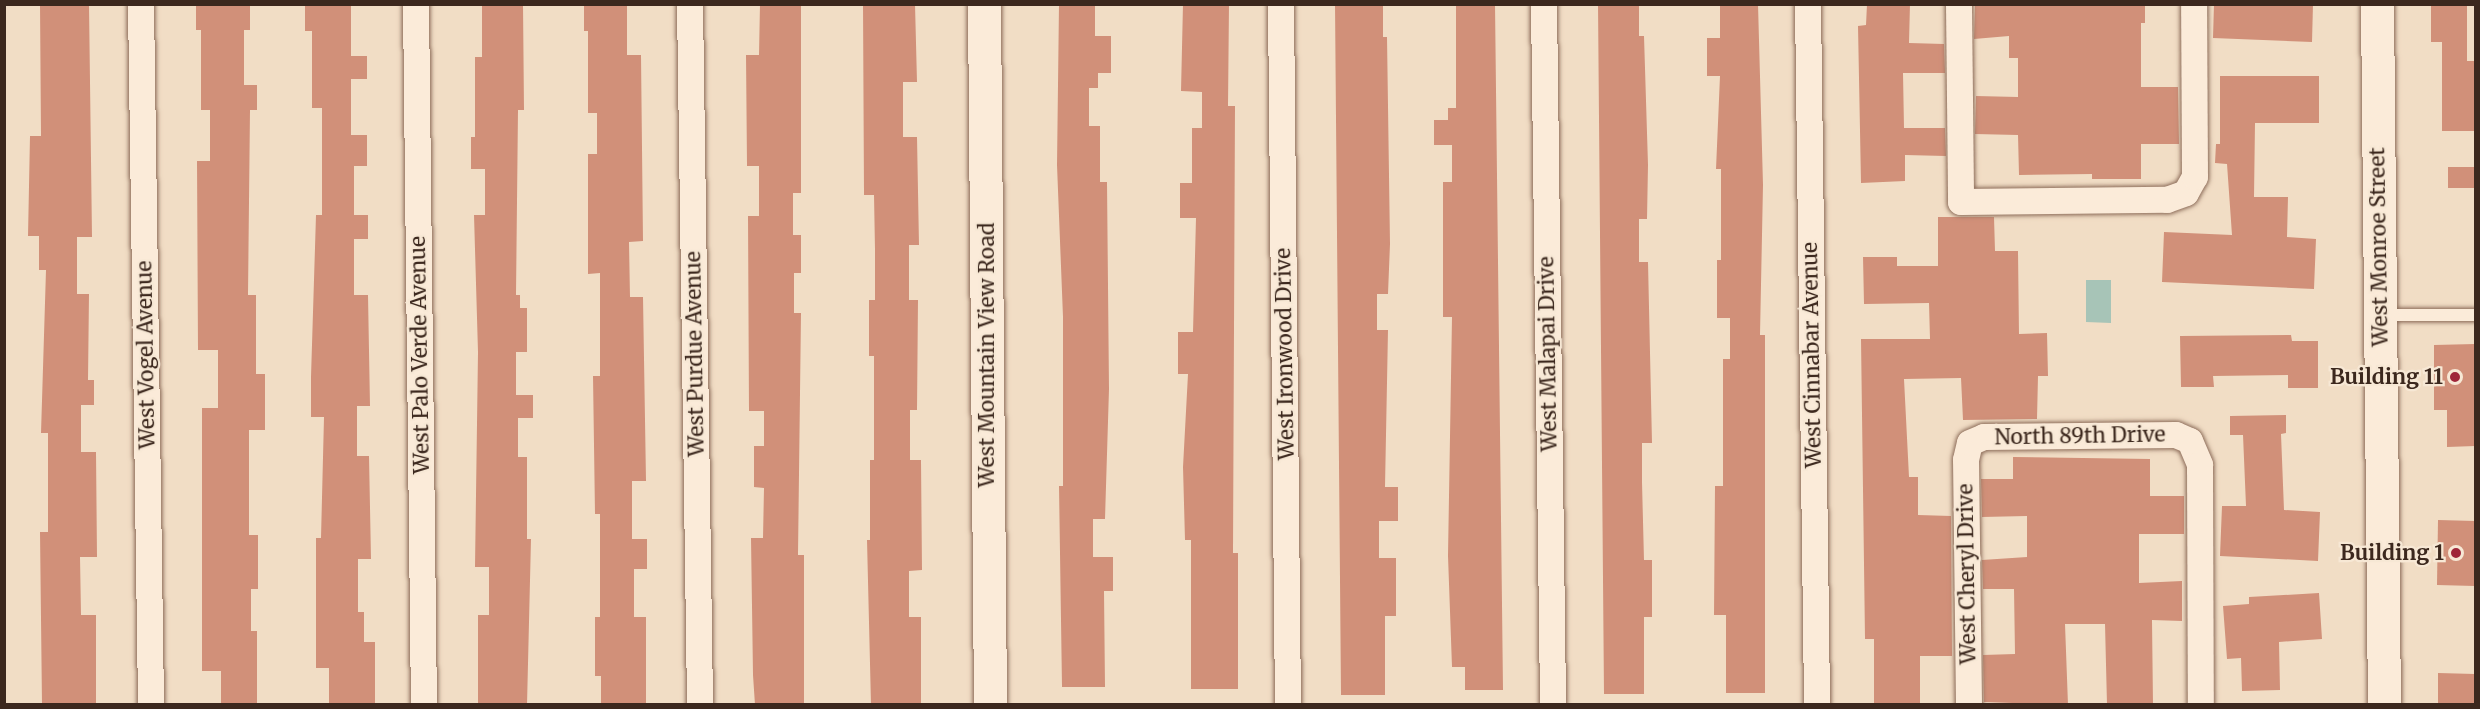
<!DOCTYPE html>
<html>
<head>
<meta charset="utf-8">
<style>
	body { margin:0 }
	#map { position:relative; width:2480px; height:709px; overflow:hidden; background:#f1ddc5; font-family:Merriweather,serif }
	div>[style] { position:absolute }
	.water>* { inset:0; background:#a7c4b7 }
	.building>* { inset:0; background:#d19079 }
	.roads { filter:drop-shadow(0 0 2px #8d6d5a) drop-shadow(0 0 2px #8d6d5a) }
	.lane>* { height:12px; margin:-6px; padding:0 6px; transform-origin:6px; border-radius:6px; background:#fbebd9 }
	.street>* { height:26px; margin:-13px; padding:0 13px; transform-origin:13px; border-radius:13px; background:#fbebd9 }
	.secondary>* { height:33px; margin:-16.5px; padding:0 16.5px; transform-origin:16.5px; border-radius:16.5px; background:#fbebd9 }
	.dots>* { width:16px; height:16px; translate:-50% -50%; box-sizing:border-box; border:3px solid #f7e8d5; border-radius:50% }
	span { translate:-50% -50%; white-space:nowrap; text-align:center; line-height:1.15; -webkit-text-stroke:4.5px #f7e8d5; paint-order:stroke }
	.street-label { font-size:21px; color:#3c281e }
	.poi-label { font-size:21px; color:#3c281e; font-weight:700 }
	.right { translate:-100% -50%; text-align:right }
	.frame { position:absolute; inset:0; border:6px solid #3c281e; pointer-events:none }
</style>
</head>
<body>
<div id="map">
	<div class="water">
		<div style="clip-path:polygon(2086px 280px,2111px 280px,2111px 323px,2086px 322px)"></div>
	</div>
	<div class="building">
		<div style="clip-path:polygon(40px 4px,89px 4px,92px 237px,77px 237px,77px 294px,89px 294px,88px 380px,94px 380px,94px 405px,81px 405px,81px 452px,96px 452px,97px 557px,80px 557px,81px 615px,96px 615px,96px 705px,42px 705px,40px 532px,48px 532px,48px 433px,41px 433px,46px 270px,39px 270px,39px 236px,28px 236px,30px 136px,41px 136px)"></div>
		<div style="clip-path:polygon(250px 4px,250px 30px,244px 30px,244px 85px,257px 85px,257px 110px,250px 110px,248px 295px,256px 295px,256px 374px,265px 374px,265px 430px,249px 430px,249px 535px,258px 535px,258px 589px,251px 589px,251px 631px,257px 631px,257px 705px,221px 705px,221px 671px,202px 671px,202px 408px,218px 408px,218px 350px,198px 350px,197px 161px,210px 161px,210px 110px,201px 110px,201px 30px,196px 30px,196px 6px)"></div>
		<div style="clip-path:polygon(305px 4px,351px 4px,351px 56px,367px 56px,367px 79px,351px 79px,351px 135px,367px 135px,367px 166px,354px 166px,354px 215px,368px 215px,368px 239px,354px 239px,354px 295px,368px 295px,370px 406px,357px 406px,357px 456px,369px 456px,371px 559px,358px 559px,358px 612px,364px 612px,364px 642px,375px 642px,375px 705px,329px 705px,329px 668px,316px 668px,316px 538px,321px 538px,324px 417px,311px 417px,311px 377px,316px 215px,322px 215px,322px 108px,312px 108px,312px 31px,305px 31px)"></div>
		<div style="clip-path:polygon(482px 4px,523px 4px,524px 110px,518px 110px,516px 295px,520px 295px,520px 308px,527px 308px,527px 352px,516px 352px,516px 395px,533px 395px,533px 418px,518px 418px,518px 457px,527px 457px,527px 539px,531px 539px,527px 705px,478px 705px,478px 615px,489px 615px,489px 567px,475px 567px,478px 352px,474px 215px,485px 215px,485px 169px,471px 169px,471px 137px,475px 137px,475px 57px,482px 57px)"></div>
		<div style="clip-path:polygon(584px 4px,627px 4px,627px 55px,641px 55px,643px 241px,629px 242px,630px 297px,643px 297px,646px 481px,632px 481px,632px 539px,647px 539px,647px 569px,634px 569px,634px 617px,646px 617px,646px 705px,601px 705px,601px 676px,595px 676px,595px 617px,600px 617px,600px 514px,595px 514px,593px 376px,600px 376px,600px 273px,588px 274px,588px 154px,597px 154px,597px 113px,588px 113px,588px 31px,584px 31px)"></div>
		<div style="clip-path:polygon(760px 4px,801px 4px,801px 193px,793px 193px,793px 235px,801px 235px,801px 273px,794px 273px,794px 313px,801px 313px,798px 555px,804px 555px,804px 705px,755px 705px,753px 675px,751px 538px,763px 538px,764px 488px,754px 487px,754px 446px,764px 446px,764px 411px,749px 411px,748px 216px,759px 216px,759px 166px,747px 166px,746px 55px,759px 55px)"></div>
		<div style="clip-path:polygon(863px 4px,915px 4px,917px 82px,903px 82px,903px 137px,917px 137px,919px 245px,909px 245px,909px 300px,918px 300px,917px 410px,910px 410px,910px 460px,921px 460px,922px 570px,909px 571px,909px 617px,921px 617px,921px 705px,871px 705px,867px 540px,870px 540px,870px 460px,874px 460px,874px 356px,869px 356px,869px 300px,875px 300px,875px 250px,874px 195px,864px 195px)"></div>
		<div style="clip-path:polygon(1059px 4px,1095px 4px,1095px 36px,1111px 36px,1111px 73px,1098px 73px,1098px 88px,1089px 88px,1089px 126px,1100px 126px,1100px 182px,1107px 182px,1109px 389px,1105px 519px,1093px 519px,1093px 557px,1113px 557px,1113px 591px,1104px 591px,1105px 687px,1062px 687px,1059px 486px,1063px 486px,1063px 317px,1057px 165px)"></div>
		<div style="clip-path:polygon(1183px 4px,1229px 4px,1228px 106px,1235px 106px,1233px 553px,1238px 553px,1238px 689px,1191px 689px,1191px 540px,1185px 540px,1183px 467px,1188px 374px,1178px 374px,1178px 332px,1193px 332px,1196px 218px,1180px 218px,1180px 183px,1192px 183px,1192px 128px,1202px 128px,1202px 92px,1181px 91px)"></div>
		<div style="clip-path:polygon(1335px 4px,1383px 4px,1383px 37px,1387px 37px,1390px 244px,1388px 294px,1377px 294px,1377px 330px,1388px 330px,1385px 487px,1398px 487px,1398px 521px,1379px 521px,1379px 558px,1396px 558px,1396px 616px,1385px 616px,1385px 695px,1341px 695px)"></div>
		<div style="clip-path:polygon(1456px 4px,1495px 4px,1503px 690px,1465px 690px,1465px 667px,1452px 667px,1448px 556px,1452px 317px,1443px 317px,1443px 182px,1452px 182px,1452px 145px,1434px 145px,1434px 120px,1448px 120px,1448px 108px,1456px 108px)"></div>
		<div style="clip-path:polygon(1598px 4px,1639px 4px,1639px 36px,1644px 36px,1648px 165px,1647px 219px,1639px 219px,1639px 262px,1648px 262px,1652px 443px,1642px 443px,1642px 482px,1644px 560px,1652px 560px,1652px 617px,1644px 617px,1644px 694px,1604px 694px)"></div>
		<div style="clip-path:polygon(1720px 4px,1758px 4px,1763px 185px,1760px 335px,1765px 335px,1765px 693px,1726px 693px,1726px 615px,1714px 615px,1715px 486px,1723px 486px,1723px 359px,1730px 359px,1730px 318px,1717px 318px,1717px 260px,1721px 260px,1721px 169px,1716px 169px,1720px 76px,1707px 76px,1707px 38px,1720px 38px)"></div>
		<div style="clip-path:polygon(1867px 4px,1910px 4px,1909px 43px,1944px 44px,1945px 73px,1903px 73px,1904px 128px,1945px 128px,1946px 156px,1905px 155px,1905px 181px,1861px 183px,1858px 26px,1866px 25px)"></div>
		<div style="clip-path:polygon(1975px 4px,2145px 4px,2145px 23px,2141px 23px,2141px 87px,2178px 87px,2179px 144px,2141px 144px,2141px 179px,2092px 179px,2092px 174px,2019px 175px,2018px 135px,1975px 134px,1976px 96px,2018px 97px,2018px 58px,2009px 58px,2009px 36px,1974px 39px)"></div>
		<div style="clip-path:polygon(2214px 4px,2313px 4px,2312px 42px,2213px 38px)"></div>
		<div style="clip-path:polygon(2431px 4px,2467px 4px,2467px 61px,2475px 61px,2475px 131px,2442px 131px,2442px 42px,2431px 42px)"></div>
		<div style="clip-path:polygon(2220px 76px,2319px 76px,2319px 123px,2255px 123px,2254px 197px,2288px 197px,2287px 237px,2316px 239px,2314px 289px,2162px 282px,2164px 232px,2232px 235px,2227px 164px,2215px 163px,2216px 144px,2220px 144px)"></div>
		<div style="clip-path:polygon(2448px 167px,2475px 167px,2475px 188px,2448px 188px)"></div>
		<div style="clip-path:polygon(1938px 217px,1994px 217px,1995px 251px,2018px 251px,2019px 334px,2047px 333px,2048px 376px,2038px 376px,2037px 419px,1963px 420px,1961px 378px,1904px 379px,1909px 477px,1918px 477px,1918px 515px,1951px 516px,1952px 656px,1920px 656px,1920px 705px,1874px 705px,1874px 639px,1865px 639px,1861px 339px,1930px 339px,1929px 303px,1864px 304px,1863px 257px,1897px 257px,1897px 266px,1938px 266px)"></div>
		<div style="clip-path:polygon(2291px 335px,2292px 341px,2318px 341px,2318px 388px,2288px 388px,2288px 375px,2213px 376px,2214px 387px,2181px 387px,2180px 336px)"></div>
		<div style="clip-path:polygon(2475px 344px,2475px 446px,2447px 447px,2447px 410px,2434px 410px,2434px 345px)"></div>
		<div style="clip-path:polygon(2286px 415px,2286px 433px,2281px 434px,2284px 510px,2320px 512px,2318px 561px,2220px 556px,2222px 506px,2246px 506px,2243px 435px,2230px 435px,2230px 416px)"></div>
		<div style="clip-path:polygon(2013px 457px,2150px 459px,2150px 496px,2184px 496px,2184px 534px,2139px 534px,2139px 583px,2182px 581px,2182px 621px,2152px 620px,2153px 705px,2107px 705px,2105px 624px,2065px 624px,2068px 705px,1984px 702px,1983px 655px,2015px 654px,2014px 589px,1983px 589px,1982px 560px,2027px 557px,2027px 516px,1982px 517px,1981px 479px,2013px 479px)"></div>
		<div style="clip-path:polygon(2438px 520px,2475px 521px,2475px 586px,2437px 585px)"></div>
		<div style="clip-path:polygon(2319px 593px,2322px 639px,2279px 642px,2280px 690px,2242px 691px,2241px 658px,2227px 659px,2223px 606px,2249px 604px,2249px 597px)"></div>
		<div style="clip-path:polygon(2438px 673px,2475px 674px,2475px 705px,2438px 705px)"></div>
	</div>
	<div class="roads">
		<div class="lane">
			<div style="left:2381px;top:315px;width:95px"></div>
		</div>
		<div class="street">
			<div style="left:141px;top:4px;width:700px;rotate:89.18deg"></div>
			<div style="left:416px;top:4px;width:700px;rotate:89.35deg"></div>
			<div style="left:690px;top:4px;width:700px;rotate:89.18deg"></div>
			<div style="left:1281px;top:4px;width:700px;rotate:89.43deg"></div>
			<div style="left:1544px;top:4px;width:700px;rotate:89.26deg"></div>
			<div style="left:1808px;top:4px;width:700px;rotate:89.26deg"></div>
			<div style="left:1959px;top:4px;width:198px;rotate:89.4deg"></div>
			<div style="left:1961px;top:202px;width:206px;rotate:-0.6deg"></div>
			<div style="left:2167px;top:200px;width:20px;rotate:-20deg"></div>
			<div style="left:2186px;top:193px;width:18px;rotate:-61deg"></div>
			<div style="left:2195px;top:177px;width:173px;rotate:-90.3deg"></div>
			<div style="left:1969px;top:704px;width:244px;rotate:-90.7deg"></div>
			<div style="left:1966px;top:460px;width:17px;rotate:-77deg"></div>
			<div style="left:1970px;top:443px;width:15px;rotate:-23deg"></div>
			<div style="left:1984px;top:437px;width:192px;rotate:-0.6deg"></div>
			<div style="left:2176px;top:435px;width:15px;rotate:23deg"></div>
			<div style="left:2190px;top:441px;width:26px;rotate:67deg"></div>
			<div style="left:2200px;top:465px;width:239px;rotate:89.8deg"></div>
		</div>
		<div class="secondary">
			<div style="left:984px;top:4px;width:700px;rotate:89.51deg"></div>
			<div style="left:2377px;top:4px;width:700px;rotate:89.43deg"></div>
		</div>
	</div>
	<div class="dots">
		<div style="left:2455px;top:377px;background:#9f2639"></div>
		<div style="left:2456px;top:553px;background:#9f2639"></div>
	</div>
	<div class="street-label">
		<span style="left:2379px;top:247px;rotate:-91deg">West Monroe Street</span>
		<span style="left:695px;top:354px;rotate:-91deg">West Purdue Avenue</span>
		<span style="left:1285px;top:354px;rotate:-91deg">West Ironwood Drive</span>
		<span style="left:1548px;top:354px;rotate:-91deg">West Malapai Drive</span>
		<span style="left:146px;top:355px;rotate:-91deg">West Vogel Avenue</span>
		<span style="left:420px;top:355px;rotate:-91deg">West Palo Verde Avenue</span>
		<span style="left:987px;top:355px;rotate:-90deg">West Mountain View Road</span>
		<span style="left:1812px;top:355px;rotate:-91deg">West Cinnabar Avenue</span>
		<span style="left:2080px;top:436px;rotate:-1deg">North 89th Drive</span>
		<span style="left:1967px;top:574px;rotate:-91deg">West Cheryl Drive</span>
	</div>
	<div class="poi-label">
		<span class="right" style="left:2443px;top:377px">Building 11</span>
		<span class="right" style="left:2444px;top:553px">Building 1</span>
	</div>
	<div class="frame"></div>
</div>
</body>
</html>
